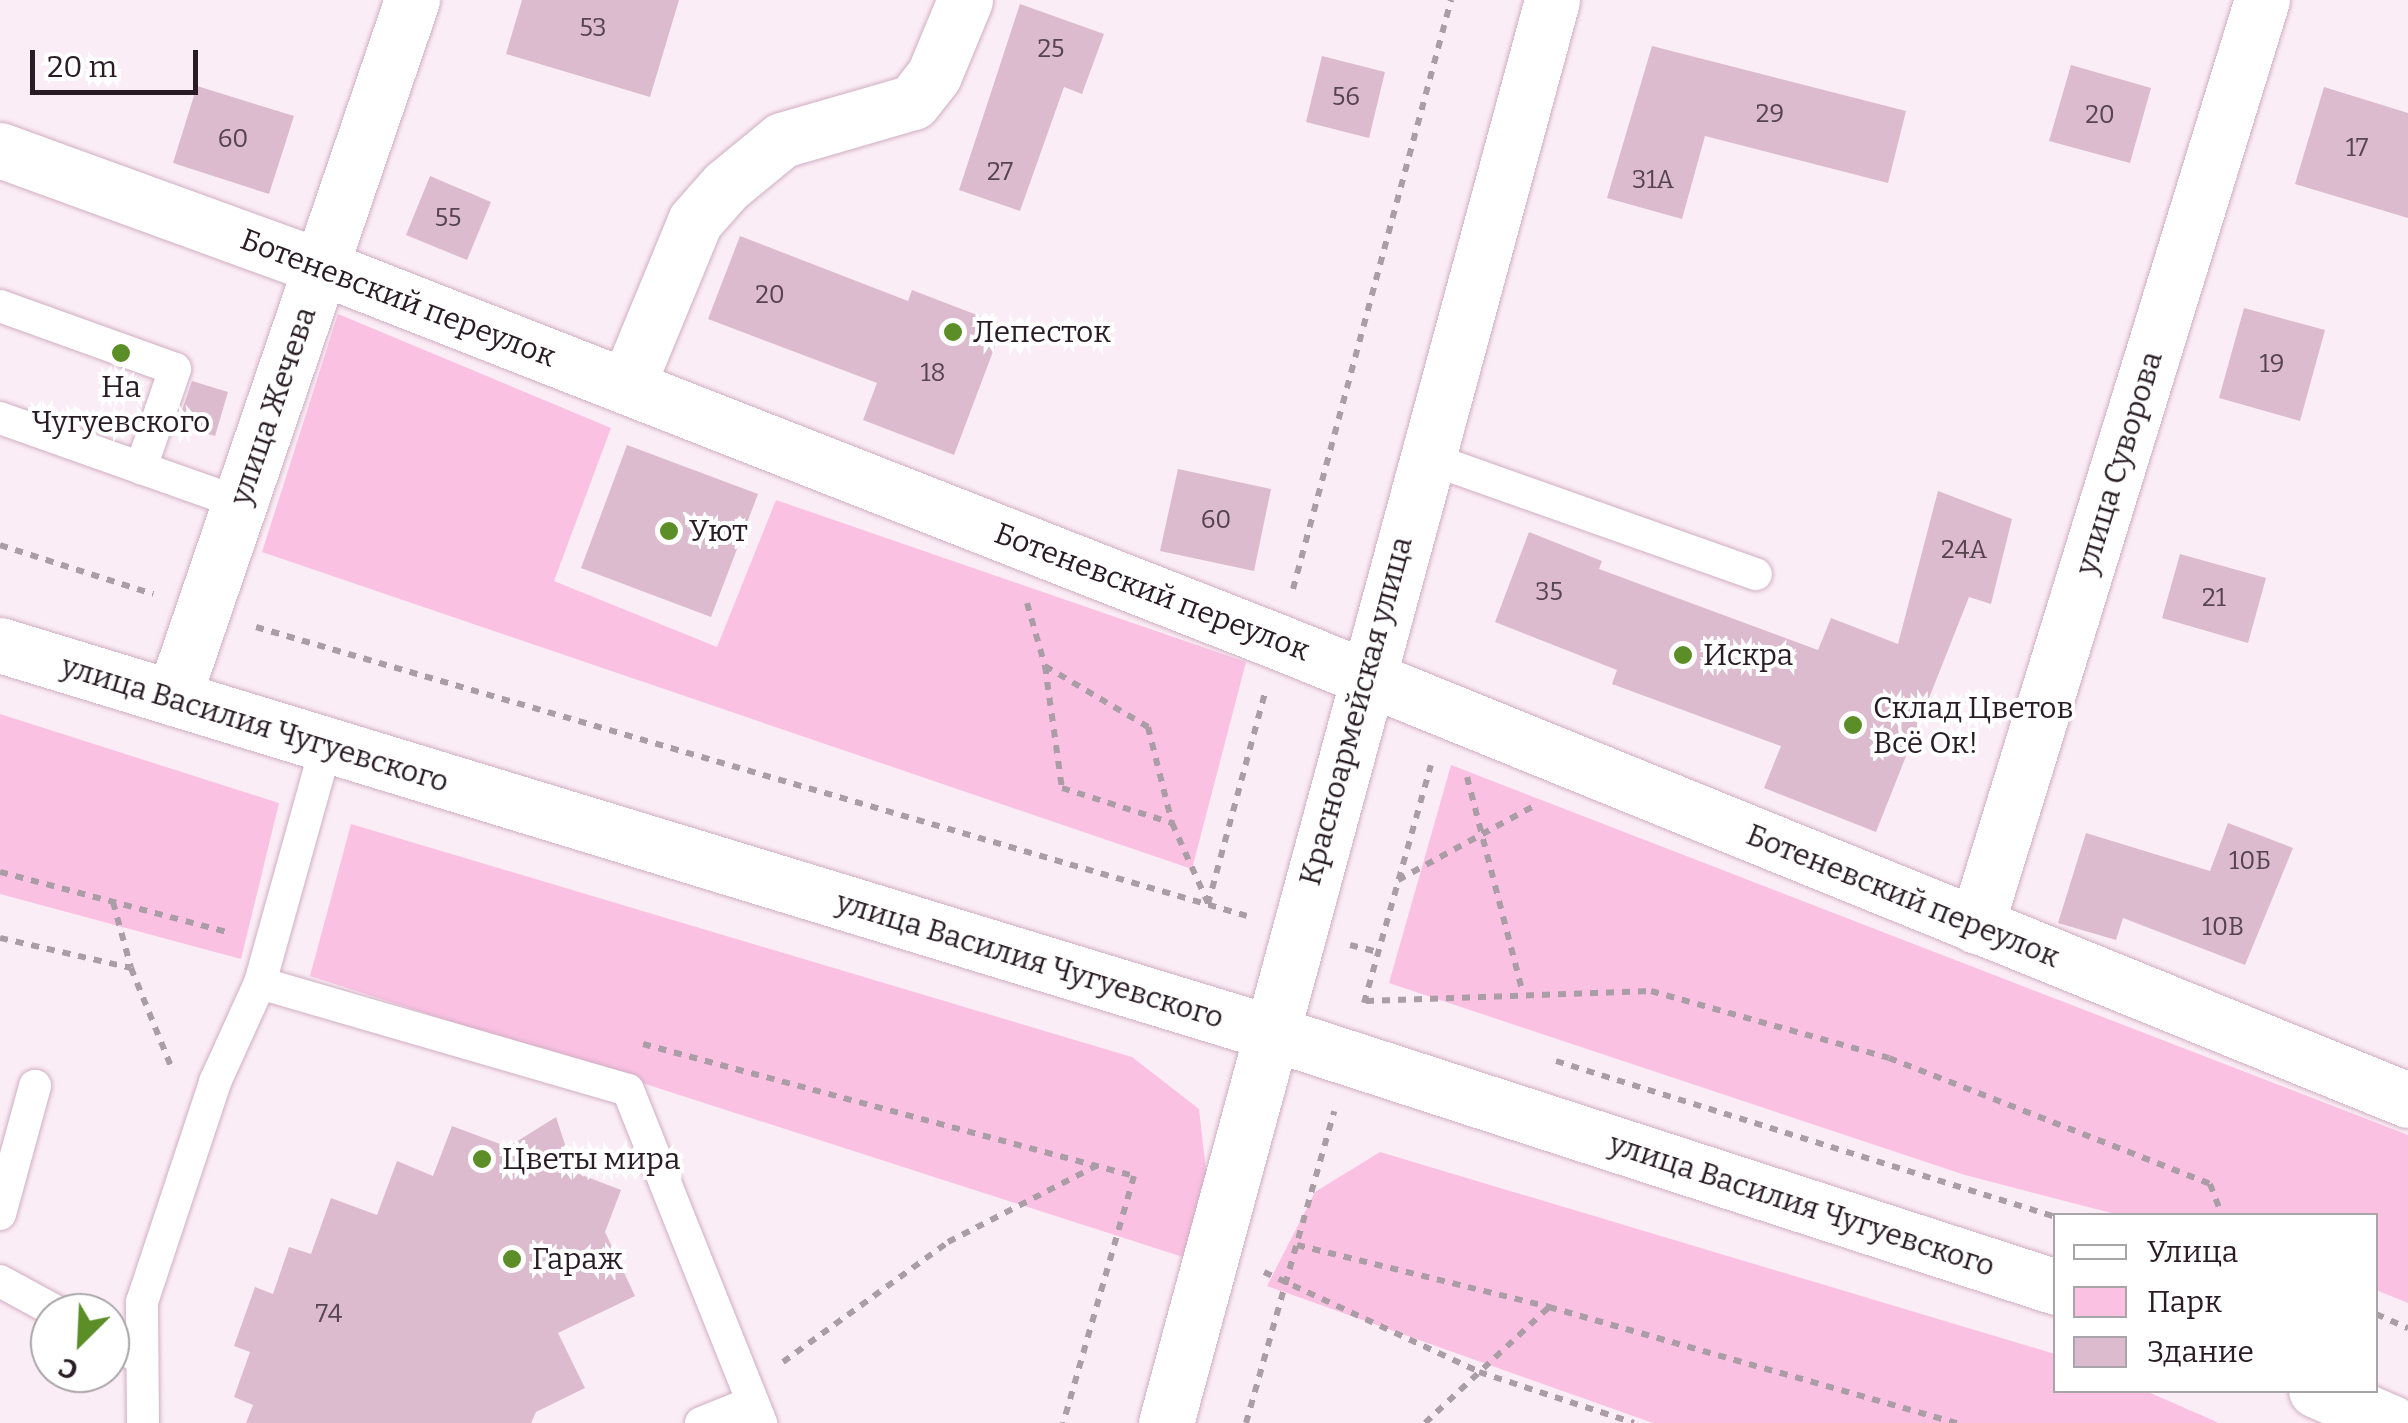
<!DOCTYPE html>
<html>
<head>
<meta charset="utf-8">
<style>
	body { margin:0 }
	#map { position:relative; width:2408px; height:1423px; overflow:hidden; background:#fbedf5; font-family:Bitter,serif }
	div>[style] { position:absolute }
	.green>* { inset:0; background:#fbc1e3 }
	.building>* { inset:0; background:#ddbbcf }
	.path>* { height:6px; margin-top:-3px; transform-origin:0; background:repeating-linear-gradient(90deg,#aa9da5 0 8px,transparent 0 16px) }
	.roads { filter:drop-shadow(0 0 2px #d0aec2) drop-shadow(0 0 2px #d0aec2) }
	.service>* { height:32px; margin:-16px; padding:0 16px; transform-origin:16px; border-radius:16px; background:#fff }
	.minor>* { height:55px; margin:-27.5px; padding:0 27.5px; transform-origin:27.5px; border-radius:27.5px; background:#fff }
	.tertiary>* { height:55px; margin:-27.5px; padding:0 27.5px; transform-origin:27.5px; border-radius:27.5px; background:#fff }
	.primary>* { height:55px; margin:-27.5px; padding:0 27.5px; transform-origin:27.5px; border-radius:27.5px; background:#fff }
	.dots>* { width:28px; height:28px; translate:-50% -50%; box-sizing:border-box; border:5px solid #fff; border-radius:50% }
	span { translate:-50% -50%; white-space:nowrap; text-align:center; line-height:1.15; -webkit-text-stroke:8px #fff; paint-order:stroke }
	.number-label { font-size:25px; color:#56444f }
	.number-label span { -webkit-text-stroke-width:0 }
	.street-label { font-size:30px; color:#291c24 }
	.poi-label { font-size:30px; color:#291c24 }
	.left { translate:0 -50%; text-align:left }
	.legend { position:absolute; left:2053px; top:1213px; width:325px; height:180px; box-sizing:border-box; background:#fff; border:2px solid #a9a4a7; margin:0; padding:12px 18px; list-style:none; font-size:30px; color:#291c24 }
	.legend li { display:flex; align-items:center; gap:20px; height:50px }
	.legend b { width:50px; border:2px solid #a9a4a7 }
	.north { position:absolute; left:30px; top:1293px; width:100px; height:100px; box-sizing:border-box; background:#fff; border:2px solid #a9a4a7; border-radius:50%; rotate:204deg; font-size:28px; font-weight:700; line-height:40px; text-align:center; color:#291c24 }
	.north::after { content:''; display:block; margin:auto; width:35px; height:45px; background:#5b8e26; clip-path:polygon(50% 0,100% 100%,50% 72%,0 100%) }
	.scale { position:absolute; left:30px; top:50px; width:168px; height:45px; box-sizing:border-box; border:5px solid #291c24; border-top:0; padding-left:12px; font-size:30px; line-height:35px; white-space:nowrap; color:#291c24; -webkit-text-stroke:8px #fff; paint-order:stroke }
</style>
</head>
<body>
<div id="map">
	<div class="green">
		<div style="clip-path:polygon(338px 314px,611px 428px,554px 581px,717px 647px,776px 500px,1246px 662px,1192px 869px,262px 552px)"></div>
		<div style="clip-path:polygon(0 714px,279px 803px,241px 959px,0 894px)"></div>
		<div style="clip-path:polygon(1451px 765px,2408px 1135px,2408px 1303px,2376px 1290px,2376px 1216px,2119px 1215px,1965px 1175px,1389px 983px)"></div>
		<div style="clip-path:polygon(351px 824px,1132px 1057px,1199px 1109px,1207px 1179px,1183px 1257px,310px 976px)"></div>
		<div style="clip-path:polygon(1380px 1152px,2055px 1354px,2056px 1390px,2146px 1391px,2219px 1423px,1653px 1423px,1267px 1286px,1315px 1192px)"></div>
	</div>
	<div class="building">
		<div style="clip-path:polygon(522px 0,679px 0,650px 97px,506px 54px)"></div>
		<div style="clip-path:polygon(1020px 4px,1104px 34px,1082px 94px,1064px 87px,1020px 211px,959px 190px)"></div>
		<div style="clip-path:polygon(1652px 46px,1906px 111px,1888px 183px,1705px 136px,1682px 219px,1607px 198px)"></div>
		<div style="clip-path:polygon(1322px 56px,1385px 72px,1369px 138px,1306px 122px)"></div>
		<div style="clip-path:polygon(2071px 65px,2151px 88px,2130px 163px,2049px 141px)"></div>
		<div style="clip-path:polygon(197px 86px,294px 116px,269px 194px,173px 163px)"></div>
		<div style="clip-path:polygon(2324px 87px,2408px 113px,2408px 218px,2295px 184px)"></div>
		<div style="clip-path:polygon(430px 176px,491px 202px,467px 260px,406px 235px)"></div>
		<div style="clip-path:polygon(740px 236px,908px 301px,912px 290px,1003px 325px,954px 455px,863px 420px,877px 383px,708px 319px)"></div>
		<div style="clip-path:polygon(2244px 308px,2325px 330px,2300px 421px,2219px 398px)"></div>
		<div style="clip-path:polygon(192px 381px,228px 392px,215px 436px,177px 425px)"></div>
		<div style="clip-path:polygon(627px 445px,758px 494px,711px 617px,581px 568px)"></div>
		<div style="clip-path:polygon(1178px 469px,1271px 489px,1254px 571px,1160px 551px)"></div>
		<div style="clip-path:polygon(1938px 491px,2012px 519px,1991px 604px,1969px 597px,1876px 832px,1764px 788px,1781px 746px,1612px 684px,1617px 670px,1495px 622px,1529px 532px,1602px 561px,1599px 569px,1818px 650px,1831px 618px,1898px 644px)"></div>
		<div style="clip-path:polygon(2180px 554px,2266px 578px,2248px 643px,2162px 618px)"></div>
		<div style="clip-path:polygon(2228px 823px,2293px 848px,2245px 965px,2123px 918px,2116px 940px,2058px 923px,2086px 833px,2210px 871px)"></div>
		<div style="clip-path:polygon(556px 1117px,574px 1172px,621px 1190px,605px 1232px,635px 1296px,558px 1333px,585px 1388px,536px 1412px,531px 1423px,246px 1423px,253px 1405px,234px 1397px,250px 1352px,234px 1346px,255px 1287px,273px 1294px,289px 1247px,311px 1254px,331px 1198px,377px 1215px,397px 1161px,433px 1176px,452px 1126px,508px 1147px)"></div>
	</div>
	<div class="path">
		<div style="left:0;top:545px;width:161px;rotate:17.8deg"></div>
		<div style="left:1293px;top:589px;width:610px;rotate:-74.98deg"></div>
		<div style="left:1027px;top:603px;width:66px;rotate:74.1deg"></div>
		<div style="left:1045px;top:666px;width:123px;rotate:82.1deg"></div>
		<div style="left:1062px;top:788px;width:115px;rotate:17.7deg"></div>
		<div style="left:256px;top:627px;width:1032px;rotate:16.26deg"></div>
		<div style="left:1045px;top:666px;width:120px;rotate:30.6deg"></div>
		<div style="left:1148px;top:727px;width:99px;rotate:76deg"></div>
		<div style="left:1172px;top:823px;width:88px;rotate:65.8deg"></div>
		<div style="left:1467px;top:777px;width:223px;rotate:75.5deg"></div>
		<div style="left:0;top:872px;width:239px;rotate:14.8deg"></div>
		<div style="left:1398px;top:880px;width:153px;rotate:-28.6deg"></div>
		<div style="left:113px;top:902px;width:68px;rotate:74.7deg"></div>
		<div style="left:1208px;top:904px;width:219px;rotate:-74.9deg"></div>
		<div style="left:0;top:938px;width:134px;rotate:12.9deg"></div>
		<div style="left:131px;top:968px;width:109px;rotate:67.9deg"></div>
		<div style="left:1350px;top:945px;width:29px;rotate:14deg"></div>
		<div style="left:1366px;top:1001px;width:285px;rotate:-2deg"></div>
		<div style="left:1651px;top:991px;width:247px;rotate:15.7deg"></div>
		<div style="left:1889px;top:1058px;width:345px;rotate:21.4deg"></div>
		<div style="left:2210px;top:1184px;width:34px;rotate:69deg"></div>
		<div style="left:1364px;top:1003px;width:247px;rotate:-74.3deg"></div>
		<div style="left:643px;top:1044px;width:508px;rotate:15.05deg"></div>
		<div style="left:1134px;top:1176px;width:257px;rotate:106deg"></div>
		<div style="left:1556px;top:1061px;width:524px;rotate:17.33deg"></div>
		<div style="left:1297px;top:1245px;width:260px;rotate:13.8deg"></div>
		<div style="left:1549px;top:1307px;width:424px;rotate:15.9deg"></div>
		<div style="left:1264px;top:1272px;width:237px;rotate:24.9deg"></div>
		<div style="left:1479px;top:1372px;width:163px;rotate:18.2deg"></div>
		<div style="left:2376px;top:1314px;width:35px;rotate:24deg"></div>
		<div style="left:783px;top:1362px;width:204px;rotate:-36deg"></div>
		<div style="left:948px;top:1242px;width:166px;rotate:-27.2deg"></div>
		<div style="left:1246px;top:1423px;width:324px;rotate:-74.2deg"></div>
		<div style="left:1425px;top:1423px;width:168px;rotate:-43.1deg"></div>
	</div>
	<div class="roads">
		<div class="service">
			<div style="left:0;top:306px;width:186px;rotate:19.8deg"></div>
			<div style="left:175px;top:369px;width:105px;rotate:109deg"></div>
			<div style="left:0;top:418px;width:255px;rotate:19.5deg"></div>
			<div style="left:1425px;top:457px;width:351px;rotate:19.5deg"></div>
			<div style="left:260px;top:983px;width:383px;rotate:16.2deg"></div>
			<div style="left:628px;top:1090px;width:359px;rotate:68.2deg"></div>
			<div style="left:0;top:1214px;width:133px;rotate:-74.7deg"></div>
			<div style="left:0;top:1281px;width:67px;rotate:28.5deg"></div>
			<div style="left:110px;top:1341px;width:37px;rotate:29deg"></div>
			<div style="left:143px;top:1423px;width:121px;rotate:-90.5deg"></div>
			<div style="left:142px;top:1302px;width:232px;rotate:-71.6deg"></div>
			<div style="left:215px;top:1082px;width:109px;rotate:-65.6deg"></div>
			<div style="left:260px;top:983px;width:245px;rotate:-74.4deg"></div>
			<div style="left:701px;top:1423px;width:54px;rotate:-21.8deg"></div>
		</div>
		<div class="minor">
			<div style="left:0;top:150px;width:342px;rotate:20deg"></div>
			<div style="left:321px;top:267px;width:1029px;rotate:21.38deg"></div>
			<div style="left:1279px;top:642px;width:1218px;rotate:22.08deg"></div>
			<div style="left:627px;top:386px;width:178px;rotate:-67.6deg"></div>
			<div style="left:695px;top:221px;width:47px;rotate:-48.5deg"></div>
			<div style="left:726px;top:186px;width:72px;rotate:-39.4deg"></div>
			<div style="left:782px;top:140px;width:136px;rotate:-16.2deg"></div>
			<div style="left:913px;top:102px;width:34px;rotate:-52deg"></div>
			<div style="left:934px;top:75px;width:81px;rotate:-67.5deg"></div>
			<div style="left:173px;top:698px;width:738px;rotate:-71.1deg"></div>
			<div style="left:1976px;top:926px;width:969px;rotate:-72.84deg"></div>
		</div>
		<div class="tertiary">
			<div style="left:1166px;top:1423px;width:1474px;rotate:-74.82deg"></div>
		</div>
		<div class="primary">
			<div style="left:0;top:645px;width:1330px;rotate:16.96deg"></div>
			<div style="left:1272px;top:1033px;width:824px;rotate:17.95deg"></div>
			<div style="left:2316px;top:1390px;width:83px;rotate:23.5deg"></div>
		</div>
	</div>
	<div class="dots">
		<div style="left:953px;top:332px;background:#5b8e26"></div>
		<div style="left:121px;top:353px;background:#5b8e26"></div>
		<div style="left:669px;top:531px;background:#5b8e26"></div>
		<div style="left:1683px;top:655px;background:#5b8e26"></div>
		<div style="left:1853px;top:725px;background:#5b8e26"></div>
		<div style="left:482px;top:1159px;background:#5b8e26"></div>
		<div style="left:512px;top:1259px;background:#5b8e26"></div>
	</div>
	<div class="number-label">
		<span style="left:593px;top:28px">53</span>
		<span style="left:1051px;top:49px">25</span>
		<span style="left:1346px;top:97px">56</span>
		<span style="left:1770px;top:114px">29</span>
		<span style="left:2100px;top:115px">20</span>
		<span style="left:233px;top:139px">60</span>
		<span style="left:2357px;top:148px">17</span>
		<span style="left:1000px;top:172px">27</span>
		<span style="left:1653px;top:180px">31А</span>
		<span style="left:448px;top:218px">55</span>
		<span style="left:770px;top:295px">20</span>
		<span style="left:2272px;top:364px">19</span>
		<span style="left:933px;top:373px">18</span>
		<span style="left:1216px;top:520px">60</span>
		<span style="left:1964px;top:550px">24А</span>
		<span style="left:1549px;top:592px">35</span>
		<span style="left:2214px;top:598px">21</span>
		<span style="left:2250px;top:861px">10Б</span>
		<span style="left:2223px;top:927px">10В</span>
		<span style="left:329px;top:1314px">74</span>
	</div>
	<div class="street-label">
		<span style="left:398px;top:298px;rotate:21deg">Ботеневский переулок</span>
		<span style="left:273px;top:406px;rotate:-71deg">улица Жечева</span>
		<span style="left:2119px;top:463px;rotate:-73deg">улица Суворова</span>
		<span style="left:1152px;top:592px;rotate:21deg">Ботеневский переулок</span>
		<span style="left:1356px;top:711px;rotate:-75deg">Красноармейская улица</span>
		<span style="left:255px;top:724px;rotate:17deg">улица Василия Чугуевского</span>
		<span style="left:1903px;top:896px;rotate:22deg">Ботеневский переулок</span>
		<span style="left:1030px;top:960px;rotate:17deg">улица Василия Чугуевского</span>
		<span style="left:1802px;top:1205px;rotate:18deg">улица Василия Чугуевского</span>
	</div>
	<div class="poi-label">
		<span class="left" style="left:973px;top:332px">Лепесток</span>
		<span style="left:121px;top:404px">На<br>Чугуевского</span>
		<span class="left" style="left:689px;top:531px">Уют</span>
		<span class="left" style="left:1703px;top:655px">Искра</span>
		<span class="left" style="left:1873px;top:725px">Склад Цветов<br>Всё Ок!</span>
		<span class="left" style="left:502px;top:1159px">Цветы мира</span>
		<span class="left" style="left:532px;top:1259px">Гараж</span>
	</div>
	<ul class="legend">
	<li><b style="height:12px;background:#fff"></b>Улица</li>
	<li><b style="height:28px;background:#fbc1e3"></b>Парк</li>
	<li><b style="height:28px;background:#ddbbcf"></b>Здание</li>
	</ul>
	<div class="north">С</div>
	<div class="scale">20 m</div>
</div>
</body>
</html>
